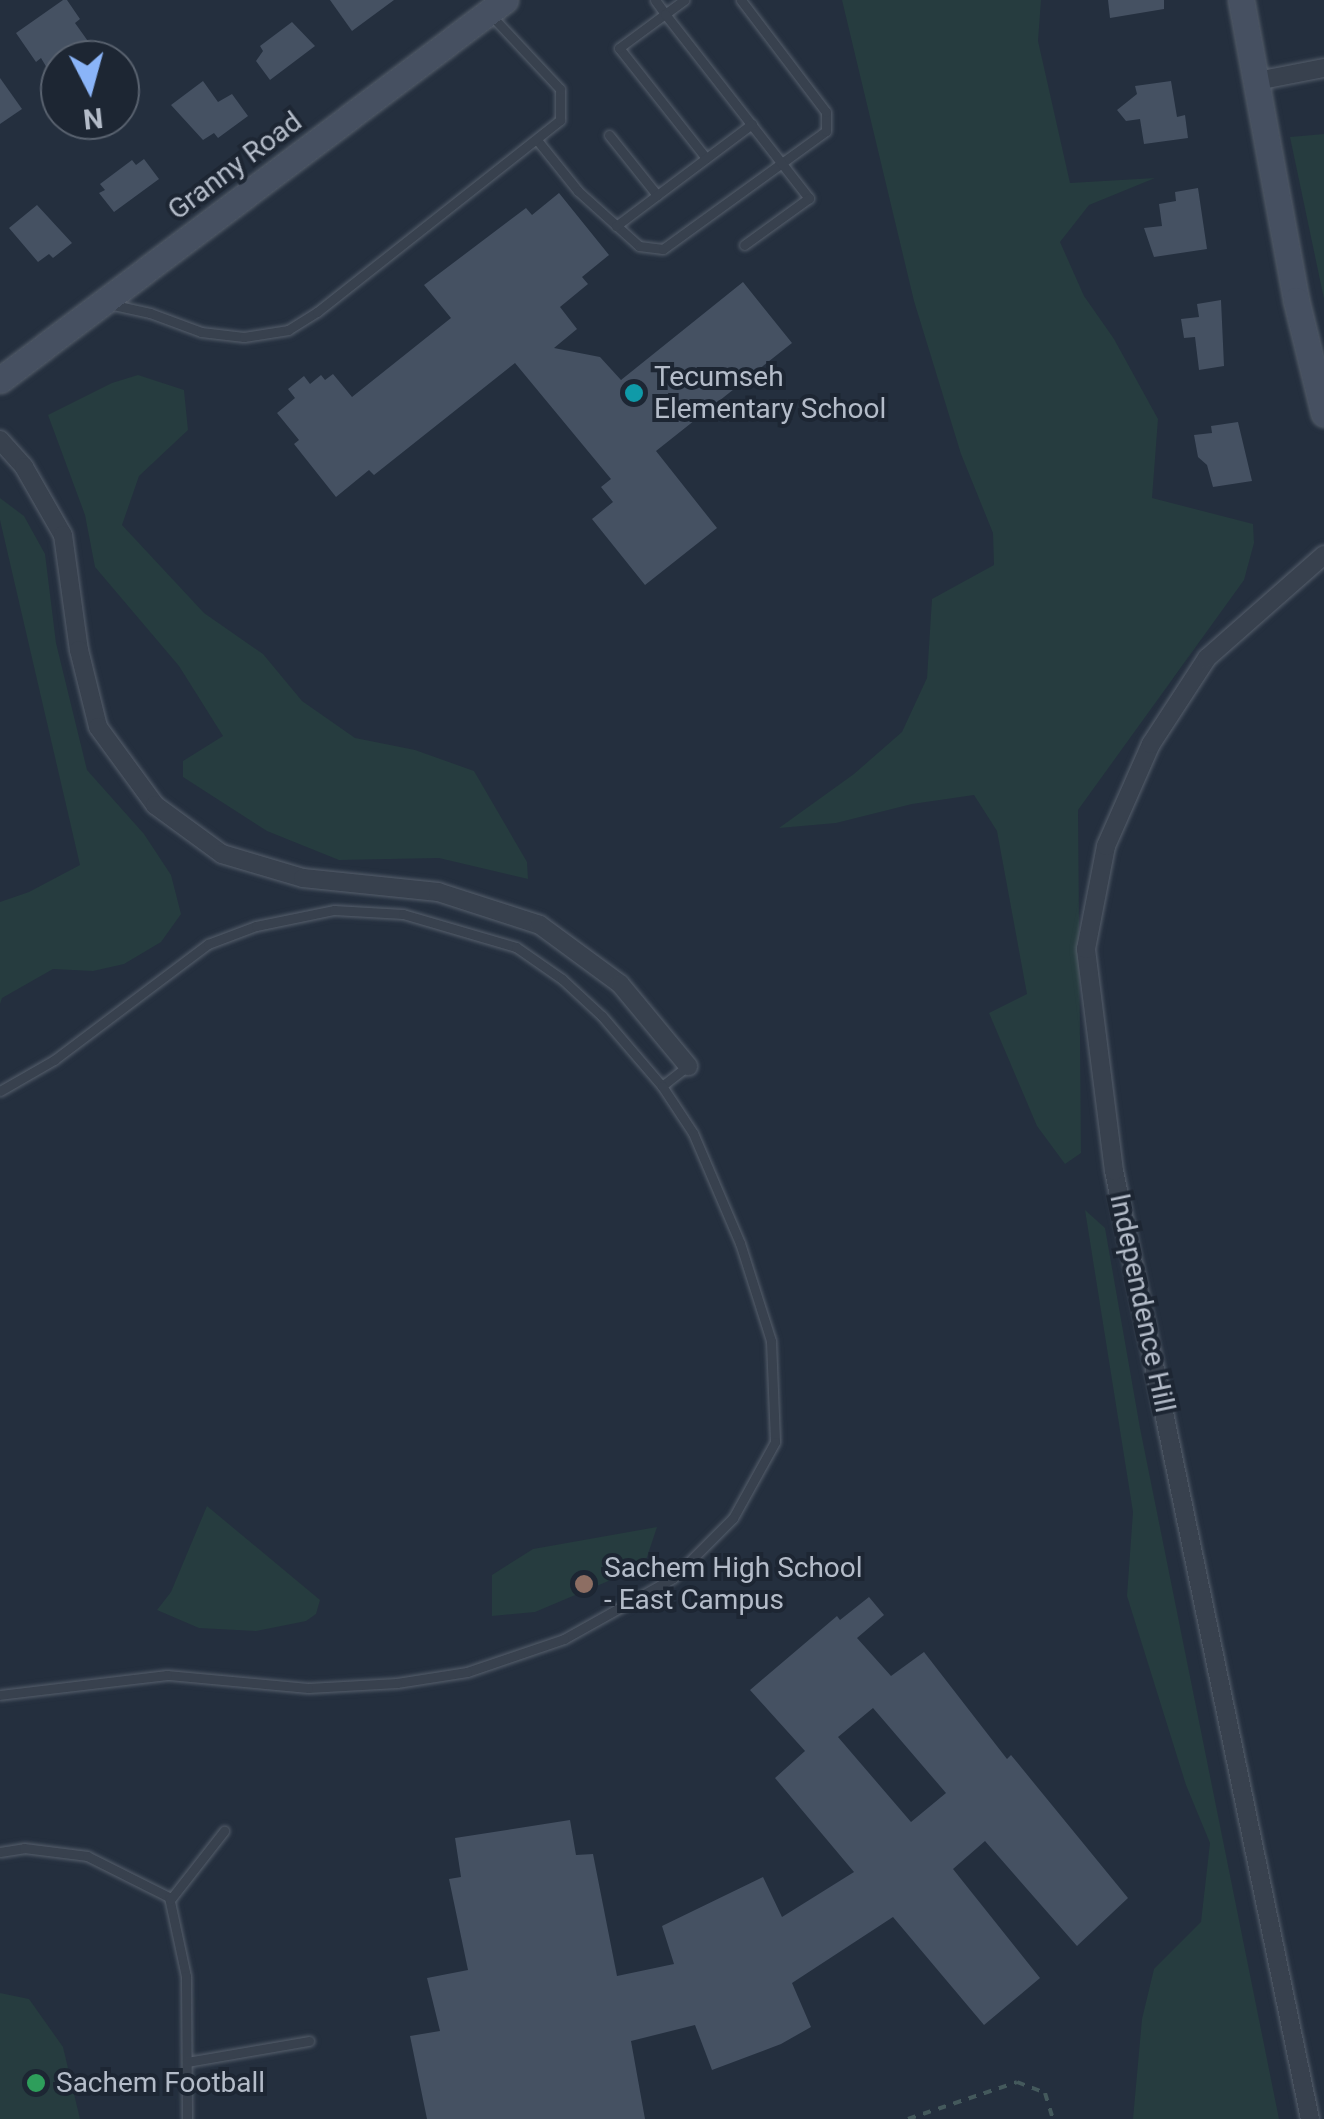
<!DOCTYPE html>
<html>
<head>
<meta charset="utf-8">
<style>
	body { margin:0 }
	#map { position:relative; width:1324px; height:2119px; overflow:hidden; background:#242f3e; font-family:Roboto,sans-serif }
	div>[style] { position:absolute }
	.green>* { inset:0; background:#263c3f }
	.building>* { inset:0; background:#455162 }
	.path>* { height:4px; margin-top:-2px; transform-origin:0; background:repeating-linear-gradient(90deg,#44595c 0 8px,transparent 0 16px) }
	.roads { filter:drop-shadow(0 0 2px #565f6c) drop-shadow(0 0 2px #565f6c) }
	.lane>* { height:9px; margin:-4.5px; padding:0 4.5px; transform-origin:4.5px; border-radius:4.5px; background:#38414e }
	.street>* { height:18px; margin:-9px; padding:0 9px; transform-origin:9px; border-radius:9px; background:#38414e }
	.secondary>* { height:25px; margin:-12.5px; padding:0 12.5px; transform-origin:12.5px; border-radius:12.5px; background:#465061 }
	.dots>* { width:28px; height:28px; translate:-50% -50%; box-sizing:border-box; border:5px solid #1d2633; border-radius:50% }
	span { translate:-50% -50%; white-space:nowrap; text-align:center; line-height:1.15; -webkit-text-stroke:8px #1d2633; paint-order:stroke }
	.street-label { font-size:28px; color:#b4bcc9 }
	.poi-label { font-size:28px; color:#b4bcc9 }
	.left { translate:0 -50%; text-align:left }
	.north { position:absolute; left:40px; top:40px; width:100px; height:100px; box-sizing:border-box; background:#1d2633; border:2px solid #59626f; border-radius:50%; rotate:174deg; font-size:28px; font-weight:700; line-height:40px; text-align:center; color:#b4bcc9 }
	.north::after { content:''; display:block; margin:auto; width:35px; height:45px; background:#8ab4f8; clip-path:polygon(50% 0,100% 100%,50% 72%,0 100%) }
</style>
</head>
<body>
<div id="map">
	<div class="green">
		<div style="clip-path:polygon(842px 0,1041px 0,1038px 41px,1070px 183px,1155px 178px,1089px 205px,1060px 242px,1084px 296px,1114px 339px,1158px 419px,1152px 498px,1253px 524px,1254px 543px,1244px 580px,1078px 810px,1081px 1153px,1065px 1164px,1037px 1126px,989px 1013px,1027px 994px,997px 831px,974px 795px,912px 804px,836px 823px,779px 828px,854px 774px,902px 732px,927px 678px,932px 599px,994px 565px,993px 533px,961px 454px,914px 301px)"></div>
		<div style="clip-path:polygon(1324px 134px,1324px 299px,1290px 137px)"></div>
		<div style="clip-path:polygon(138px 375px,184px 390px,188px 430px,139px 476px,122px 525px,204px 613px,263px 654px,302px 701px,355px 738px,415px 750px,474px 771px,527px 862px,528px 879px,439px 858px,339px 860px,267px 831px,183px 777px,183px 761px,223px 736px,179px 666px,95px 567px,85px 515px,48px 415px,112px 383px)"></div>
		<div style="clip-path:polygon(0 498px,24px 516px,45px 554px,56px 643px,87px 770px,144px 834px,171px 875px,181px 914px,161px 942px,124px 964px,93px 971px,53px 969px,2px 998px,0 1004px,0 902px,29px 892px,80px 865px,0 520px)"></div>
		<div style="clip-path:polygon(1085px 1210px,1105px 1228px,1140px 1428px,1279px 2119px,1133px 2119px,1142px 2019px,1154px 1969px,1201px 1922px,1210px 1843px,1186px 1785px,1127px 1596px,1133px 1512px)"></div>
		<div style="clip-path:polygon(207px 1506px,320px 1600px,316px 1614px,306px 1621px,256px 1631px,199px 1628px,157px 1610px,171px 1592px)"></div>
		<div style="clip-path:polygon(657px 1527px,644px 1566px,535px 1612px,492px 1616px,492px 1575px,533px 1549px)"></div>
		<div style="clip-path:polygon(0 1993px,29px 1999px,63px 2047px,80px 2119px,0 2119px)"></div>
	</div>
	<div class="building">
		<div style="clip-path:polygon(63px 0,67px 0,80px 19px,75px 23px,95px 51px,82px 60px,60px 60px,60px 66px,50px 73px,41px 58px,36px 62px,16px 33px)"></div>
		<div style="clip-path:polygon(330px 0,394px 0,352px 31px)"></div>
		<div style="clip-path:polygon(1108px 0,1164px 0,1164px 9px,1110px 18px)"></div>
		<div style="clip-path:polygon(292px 22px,315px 46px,270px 80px,256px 61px,263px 51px,260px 46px)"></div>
		<div style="clip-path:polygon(0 78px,22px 109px,0 124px)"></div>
		<div style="clip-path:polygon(203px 81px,218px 102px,232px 94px,248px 116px,218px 138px,214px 133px,203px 140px,171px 105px)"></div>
		<div style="clip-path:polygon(1171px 81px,1177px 117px,1185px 115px,1188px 138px,1144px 144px,1140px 119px,1126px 121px,1117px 110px,1137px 94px,1135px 86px)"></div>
		<div style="clip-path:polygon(144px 159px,159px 179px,114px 212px,99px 193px,105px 190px,100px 184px,132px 160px,136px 165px)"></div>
		<div style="clip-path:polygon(1198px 188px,1207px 249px,1154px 257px,1144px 228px,1162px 226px,1159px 204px,1176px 201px,1175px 192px)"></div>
		<div style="clip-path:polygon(559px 193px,609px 255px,582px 277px,588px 284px,560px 307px,577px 329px,554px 348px,600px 357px,621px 380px,743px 282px,792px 343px,656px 451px,717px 528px,645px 585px,592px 519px,613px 502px,601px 487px,611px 479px,515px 363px,374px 475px,369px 470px,336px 497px,294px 444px,299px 440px,277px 413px,295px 398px,288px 389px,304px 376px,310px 384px,321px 375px,325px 380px,333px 374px,352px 397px,451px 318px,424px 285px,526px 208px,532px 215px)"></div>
		<div style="clip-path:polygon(37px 205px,72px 243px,53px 258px,49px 254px,38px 262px,9px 228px)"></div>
		<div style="clip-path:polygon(1221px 300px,1224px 366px,1199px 370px,1195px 337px,1184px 338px,1181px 319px,1199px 317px,1197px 304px)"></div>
		<div style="clip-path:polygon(1238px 422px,1252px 481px,1213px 487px,1207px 465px,1198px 457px,1194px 435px,1212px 433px,1211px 426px)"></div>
		<div style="clip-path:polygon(evenodd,869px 1597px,884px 1615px,857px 1638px,891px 1676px,924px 1652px,1007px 1759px,1011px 1755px,1128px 1898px,1077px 1946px,985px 1841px,953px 1869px,1040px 1978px,984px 2025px,893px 1917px,792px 1983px,811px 2027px,781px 2044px,712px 2070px,695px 2025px,631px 2041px,645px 2119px,427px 2119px,410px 2036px,440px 2031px,427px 1978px,468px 1970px,449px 1879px,461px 1877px,455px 1838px,570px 1820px,576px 1855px,593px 1854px,617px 1976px,674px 1964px,662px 1926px,763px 1877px,782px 1917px,854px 1872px,775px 1778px,805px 1751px,750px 1690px,837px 1616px,840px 1620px,869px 1597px,873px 1708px,946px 1793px,911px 1822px,838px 1737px,873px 1708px)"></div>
	</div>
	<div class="path">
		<div style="left:908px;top:2119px;width:115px;rotate:-18.7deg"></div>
		<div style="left:1017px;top:2082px;width:30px;rotate:21deg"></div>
		<div style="left:1045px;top:2093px;width:27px;rotate:73deg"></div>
	</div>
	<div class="roads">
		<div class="lane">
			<div style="left:655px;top:0;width:17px;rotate:54deg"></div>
			<div style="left:665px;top:14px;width:24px;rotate:-36deg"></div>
			<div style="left:609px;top:135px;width:77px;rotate:51.3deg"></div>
			<div style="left:537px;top:140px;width:65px;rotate:51.2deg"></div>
			<div style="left:578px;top:191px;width:82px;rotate:42deg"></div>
			<div style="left:639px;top:246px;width:24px;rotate:7deg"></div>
			<div style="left:663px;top:249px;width:201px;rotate:-35.9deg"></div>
			<div style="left:826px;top:131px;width:19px;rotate:-90deg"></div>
			<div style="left:826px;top:112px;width:141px;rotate:-127.2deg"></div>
			<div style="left:706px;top:158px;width:140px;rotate:-128.3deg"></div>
			<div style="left:619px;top:48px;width:57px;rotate:-36.5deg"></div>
			<div style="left:665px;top:14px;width:234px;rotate:52deg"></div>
			<div style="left:809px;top:198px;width:80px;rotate:144.1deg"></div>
			<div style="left:616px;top:226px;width:170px;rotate:-36.9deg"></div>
			<div style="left:109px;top:304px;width:42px;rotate:12.4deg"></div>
			<div style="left:150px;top:313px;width:54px;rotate:20.4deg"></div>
			<div style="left:201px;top:332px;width:43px;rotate:6.6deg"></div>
			<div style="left:244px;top:337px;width:45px;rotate:-9deg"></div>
			<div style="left:288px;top:330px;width:34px;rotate:-32deg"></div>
			<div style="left:317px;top:312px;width:310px;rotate:-38.3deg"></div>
			<div style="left:560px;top:120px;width:31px;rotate:-90deg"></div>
			<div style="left:560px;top:89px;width:104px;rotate:-133.1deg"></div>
			<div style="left:662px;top:1086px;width:33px;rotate:-38deg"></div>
			<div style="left:0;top:1091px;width:62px;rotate:-29.9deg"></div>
			<div style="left:54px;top:1060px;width:193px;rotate:-37deg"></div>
			<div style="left:208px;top:944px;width:51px;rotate:-20.6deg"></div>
			<div style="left:256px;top:926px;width:80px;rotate:-11.6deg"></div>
			<div style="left:334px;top:910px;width:69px;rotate:3.3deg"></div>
			<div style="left:403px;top:914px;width:118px;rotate:16.3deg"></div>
			<div style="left:516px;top:947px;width:56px;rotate:34.8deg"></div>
			<div style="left:562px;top:979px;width:54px;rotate:42.8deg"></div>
			<div style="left:602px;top:1016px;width:92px;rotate:49.4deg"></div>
			<div style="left:662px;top:1086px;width:56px;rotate:56.6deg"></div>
			<div style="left:693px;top:1133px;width:120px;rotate:66.9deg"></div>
			<div style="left:740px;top:1243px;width:103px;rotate:72.4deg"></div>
			<div style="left:771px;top:1341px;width:101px;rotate:87.7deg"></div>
			<div style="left:775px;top:1442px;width:87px;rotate:118.9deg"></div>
			<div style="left:733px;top:1518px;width:85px;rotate:135deg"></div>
			<div style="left:673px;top:1578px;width:125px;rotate:150.8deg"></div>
			<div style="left:564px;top:1639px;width:102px;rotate:161.2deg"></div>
			<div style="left:467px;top:1672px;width:71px;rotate:171.1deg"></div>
			<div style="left:397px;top:1683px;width:89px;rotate:176.8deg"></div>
			<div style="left:308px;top:1688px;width:142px;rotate:-174.7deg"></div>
			<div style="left:167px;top:1675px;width:168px;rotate:173.2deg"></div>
			<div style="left:0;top:1852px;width:24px;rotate:-9deg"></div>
			<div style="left:24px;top:1848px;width:64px;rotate:7.2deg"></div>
			<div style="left:87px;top:1856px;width:92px;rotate:26.6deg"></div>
			<div style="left:169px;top:1897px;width:81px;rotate:77.9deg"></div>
			<div style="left:186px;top:1976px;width:143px;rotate:89.6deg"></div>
			<div style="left:170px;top:1900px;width:88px;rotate:-52deg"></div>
			<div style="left:187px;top:2062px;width:124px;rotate:-9.8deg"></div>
		</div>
		<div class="street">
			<div style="left:1257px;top:81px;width:68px;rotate:-11deg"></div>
			<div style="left:0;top:440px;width:36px;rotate:48deg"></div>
			<div style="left:24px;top:467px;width:78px;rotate:60.2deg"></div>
			<div style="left:63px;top:535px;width:116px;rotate:82.1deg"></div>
			<div style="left:79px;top:650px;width:79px;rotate:76.1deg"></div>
			<div style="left:98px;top:727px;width:97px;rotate:53.8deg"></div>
			<div style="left:155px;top:805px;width:83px;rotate:36.2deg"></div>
			<div style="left:222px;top:854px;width:84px;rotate:16.5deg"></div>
			<div style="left:303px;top:878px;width:136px;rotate:5.9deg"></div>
			<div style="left:438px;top:892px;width:107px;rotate:17.9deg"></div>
			<div style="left:540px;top:925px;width:99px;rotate:36.4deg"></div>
			<div style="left:620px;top:984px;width:107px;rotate:50.3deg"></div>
			<div style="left:1310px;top:2119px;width:968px;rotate:-101.68deg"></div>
			<div style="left:1114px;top:1171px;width:224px;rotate:-97.2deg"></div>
			<div style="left:1086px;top:949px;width:105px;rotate:-79deg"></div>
			<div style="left:1106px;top:846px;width:111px;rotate:-66.2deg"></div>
			<div style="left:1151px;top:744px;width:103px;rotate:-56.9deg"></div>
			<div style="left:1207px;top:658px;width:156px;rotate:-41.4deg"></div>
		</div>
		<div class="secondary">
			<div style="left:1241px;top:0;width:305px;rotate:79.6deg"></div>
			<div style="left:1296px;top:300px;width:117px;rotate:76.2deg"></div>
			<div style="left:0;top:380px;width:632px;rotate:-36.96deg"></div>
		</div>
	</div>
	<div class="dots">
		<div style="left:634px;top:393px;background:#0f9aa8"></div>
		<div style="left:584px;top:1584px;background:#8d6e63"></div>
		<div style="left:36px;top:2083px;background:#2e9e5b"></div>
	</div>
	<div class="street-label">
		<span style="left:235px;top:166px;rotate:-37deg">Granny Road</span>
		<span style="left:1142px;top:1303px;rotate:78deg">Independence Hill</span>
	</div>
	<div class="poi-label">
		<span class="left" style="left:654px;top:393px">Tecumseh<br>Elementary School</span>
		<span class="left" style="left:604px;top:1584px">Sachem High School<br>- East Campus</span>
		<span class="left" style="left:56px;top:2083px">Sachem Football</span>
	</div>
	<div class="north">N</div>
</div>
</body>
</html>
